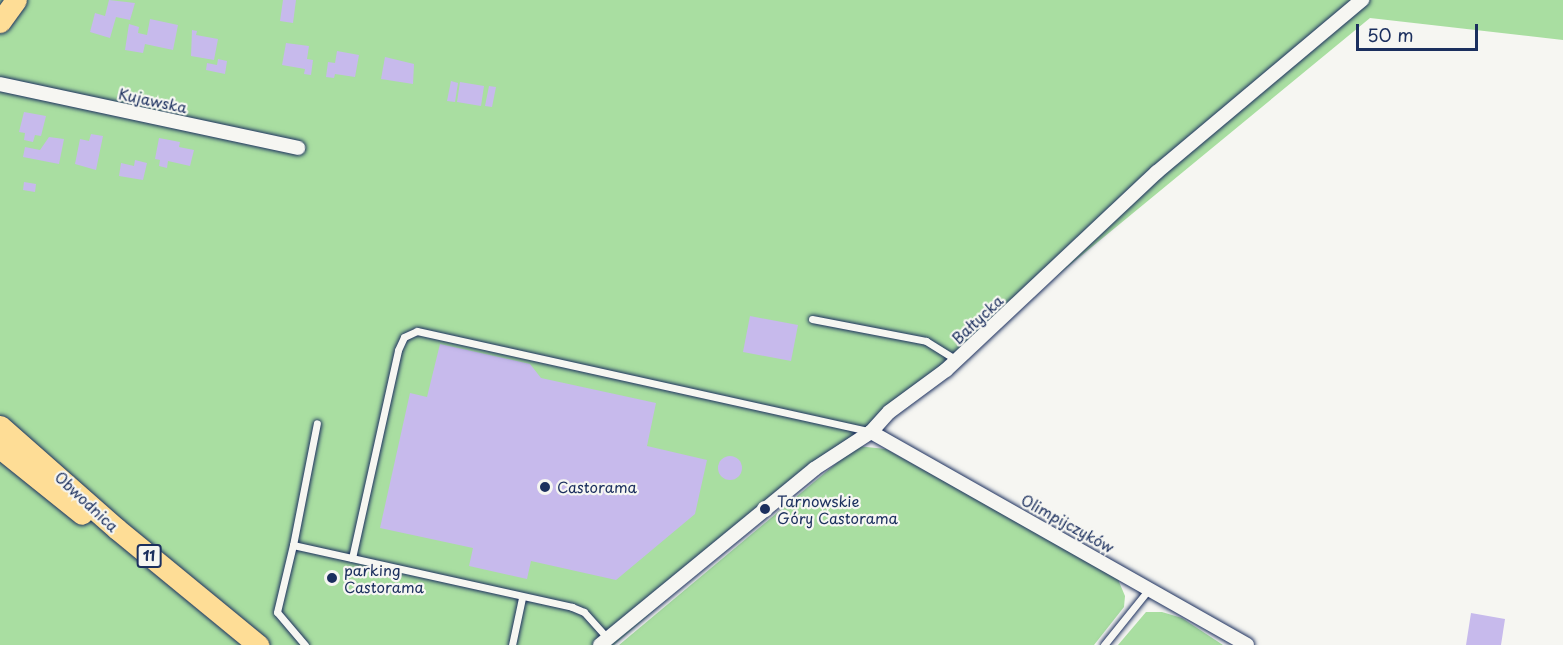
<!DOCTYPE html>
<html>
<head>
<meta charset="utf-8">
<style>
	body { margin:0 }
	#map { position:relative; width:1563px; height:645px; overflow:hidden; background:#f6f6f2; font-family:"Playpen Sans",sans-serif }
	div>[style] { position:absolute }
	.green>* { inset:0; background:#a9dea1 }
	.building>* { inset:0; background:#c7baec }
	.round { border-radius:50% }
	.roads { filter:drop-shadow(0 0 2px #1b2f5e) drop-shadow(0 0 2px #1b2f5e) }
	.service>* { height:7px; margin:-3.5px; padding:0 3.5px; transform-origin:3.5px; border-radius:3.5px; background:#f6f6f2 }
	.minor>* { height:14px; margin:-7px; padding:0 7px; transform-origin:7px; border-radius:7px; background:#f6f6f2 }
	.primary>* { height:21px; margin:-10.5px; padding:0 10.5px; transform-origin:10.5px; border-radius:10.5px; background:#fedd96 }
	.trunk>* { height:21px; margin:-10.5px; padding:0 10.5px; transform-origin:10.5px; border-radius:10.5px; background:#fedd96 }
	.dots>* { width:16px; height:16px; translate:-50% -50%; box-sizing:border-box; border:3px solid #f6f6f2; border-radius:50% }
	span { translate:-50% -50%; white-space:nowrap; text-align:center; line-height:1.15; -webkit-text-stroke:4.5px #f6f6f2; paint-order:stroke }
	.shield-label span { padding:2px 4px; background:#f6f6f2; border:2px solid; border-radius:4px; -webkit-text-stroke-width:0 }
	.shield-label { font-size:14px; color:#1b2f5e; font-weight:700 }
	.street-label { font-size:15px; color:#1b2f5e }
	.poi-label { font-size:15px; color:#1b2f5e }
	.left { translate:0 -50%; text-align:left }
	.scale { position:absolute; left:1356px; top:24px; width:122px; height:27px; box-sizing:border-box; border:3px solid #1b2f5e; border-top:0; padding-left:8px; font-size:18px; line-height:21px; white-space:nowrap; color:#1b2f5e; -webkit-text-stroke:4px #f6f6f2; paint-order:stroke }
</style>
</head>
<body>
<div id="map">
	<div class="green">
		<div style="clip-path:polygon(0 0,1563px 0,1563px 40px,1370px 18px,725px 549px,614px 645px,0 645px)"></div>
		<div style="clip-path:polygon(857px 446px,886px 449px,1117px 577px,1125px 596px,1124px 607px,1094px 645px,619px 645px)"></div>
		<div style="clip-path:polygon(1146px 612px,1162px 612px,1182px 618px,1223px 645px,1118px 645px)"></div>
	</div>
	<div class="building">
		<div style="clip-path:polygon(109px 0,135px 3px,130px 20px,116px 17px,110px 38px,90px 32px,95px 13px,105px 16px)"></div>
		<div style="clip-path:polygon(283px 0,296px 0,293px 23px,280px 21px)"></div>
		<div style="clip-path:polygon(150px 19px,178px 25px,173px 50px,145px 44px,143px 53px,125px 50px,129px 24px,139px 27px,138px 33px,147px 35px)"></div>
		<div style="clip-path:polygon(192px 30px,197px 31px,196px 35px,218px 39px,214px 60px,191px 56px)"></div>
		<div style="clip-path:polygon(286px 43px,309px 46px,307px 59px,313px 60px,311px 75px,304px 74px,305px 69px,282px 65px)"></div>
		<div style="clip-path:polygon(337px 51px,359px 55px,355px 77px,335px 74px,334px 78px,326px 77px,328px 62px,335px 63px)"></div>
		<div style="clip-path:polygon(385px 57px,414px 64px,413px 84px,381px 79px)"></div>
		<div style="clip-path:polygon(218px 59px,227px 61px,225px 74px,206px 70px,207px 63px,217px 65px)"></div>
		<div style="clip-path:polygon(451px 81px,458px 83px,455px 102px,447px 101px)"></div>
		<div style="clip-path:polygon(460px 82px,484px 86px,481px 106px,457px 102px)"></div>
		<div style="clip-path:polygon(489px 86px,496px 87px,492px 107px,485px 106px)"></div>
		<div style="clip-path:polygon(24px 112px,46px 116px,41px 136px,35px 135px,33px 142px,24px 140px,25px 133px,19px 132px)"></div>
		<div style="clip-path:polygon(91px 134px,103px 136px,96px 170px,75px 164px,80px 139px,89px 141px)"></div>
		<div style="clip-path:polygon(49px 137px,64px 139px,59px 164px,23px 157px,25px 147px,40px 150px)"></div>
		<div style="clip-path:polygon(159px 138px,180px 142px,179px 147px,194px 150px,190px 166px,168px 161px,167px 168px,159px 166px,160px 160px,155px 159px)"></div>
		<div style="clip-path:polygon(135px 160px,147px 163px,143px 180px,119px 176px,121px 163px,134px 166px)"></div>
		<div style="clip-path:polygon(24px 182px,36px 184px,35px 192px,23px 190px)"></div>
		<div style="clip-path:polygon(750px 316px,798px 325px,791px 361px,743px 352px)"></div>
		<div style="clip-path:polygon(440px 344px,530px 364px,541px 378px,656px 403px,647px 446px,707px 460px,695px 514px,616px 580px,531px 561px,527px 579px,469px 566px,473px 548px,380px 528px,410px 393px,427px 397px)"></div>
		<div class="round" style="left:718px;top:456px;width:24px;height:24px"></div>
		<div style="clip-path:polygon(1471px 613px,1505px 619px,1501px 645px,1466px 645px)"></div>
	</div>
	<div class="roads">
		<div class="service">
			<div style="left:812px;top:319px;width:116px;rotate:10.9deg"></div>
			<div style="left:926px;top:341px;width:36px;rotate:32deg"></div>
			<div style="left:293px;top:545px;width:124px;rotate:-78.9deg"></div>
			<div style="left:352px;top:558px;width:213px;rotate:-77.5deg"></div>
			<div style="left:398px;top:350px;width:14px;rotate:-65deg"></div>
			<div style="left:404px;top:337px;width:14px;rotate:-25deg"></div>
			<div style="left:417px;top:331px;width:465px;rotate:12.5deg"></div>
			<div style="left:305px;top:645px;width:43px;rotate:-130.3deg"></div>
			<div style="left:277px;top:612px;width:69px;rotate:-76.6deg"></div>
			<div style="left:293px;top:545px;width:286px;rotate:12.5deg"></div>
			<div style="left:572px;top:607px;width:13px;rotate:23deg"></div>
			<div style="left:584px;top:612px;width:36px;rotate:48deg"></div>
			<div style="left:512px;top:645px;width:48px;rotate:-78deg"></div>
			<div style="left:1104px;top:645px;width:72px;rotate:-51.2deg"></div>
		</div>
		<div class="minor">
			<div style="left:0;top:84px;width:305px;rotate:12.1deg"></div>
			<div style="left:871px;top:432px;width:432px;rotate:29.5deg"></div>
			<div style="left:600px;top:645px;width:277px;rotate:-39.4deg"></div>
			<div style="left:814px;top:469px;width:68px;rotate:-33deg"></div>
			<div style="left:871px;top:432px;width:27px;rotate:-48deg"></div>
			<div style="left:889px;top:412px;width:71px;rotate:-36.4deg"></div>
			<div style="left:946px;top:370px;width:289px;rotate:-43.2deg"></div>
			<div style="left:1157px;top:172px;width:268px;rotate:-40deg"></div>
		</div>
		<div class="primary">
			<div style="left:0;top:22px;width:27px;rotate:-54deg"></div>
		</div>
		<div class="trunk">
			<div style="left:0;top:426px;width:156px;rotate:41.4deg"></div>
			<div style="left:117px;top:529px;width:183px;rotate:39.4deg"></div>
			<div style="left:0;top:448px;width:105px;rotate:38.8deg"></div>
		</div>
	</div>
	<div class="dots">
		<div style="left:545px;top:487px;background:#1b2f5e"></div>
		<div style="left:765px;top:509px;background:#1b2f5e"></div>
		<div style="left:332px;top:578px;background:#1b2f5e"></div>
	</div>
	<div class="shield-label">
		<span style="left:149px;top:556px">11</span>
	</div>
	<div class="street-label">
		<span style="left:153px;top:100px;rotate:12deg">Kujawska</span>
		<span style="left:977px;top:319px;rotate:-43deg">Bałtycka</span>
		<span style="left:87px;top:501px;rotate:43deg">Obwodnica</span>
		<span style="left:1068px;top:523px;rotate:29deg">Olimpijczyków</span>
	</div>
	<div class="poi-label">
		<span class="left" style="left:557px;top:487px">Castorama</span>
		<span class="left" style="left:777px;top:509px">Tarnowskie<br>Góry Castorama</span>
		<span class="left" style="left:344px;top:578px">parking<br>Castorama</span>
	</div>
	<div class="scale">50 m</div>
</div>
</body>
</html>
